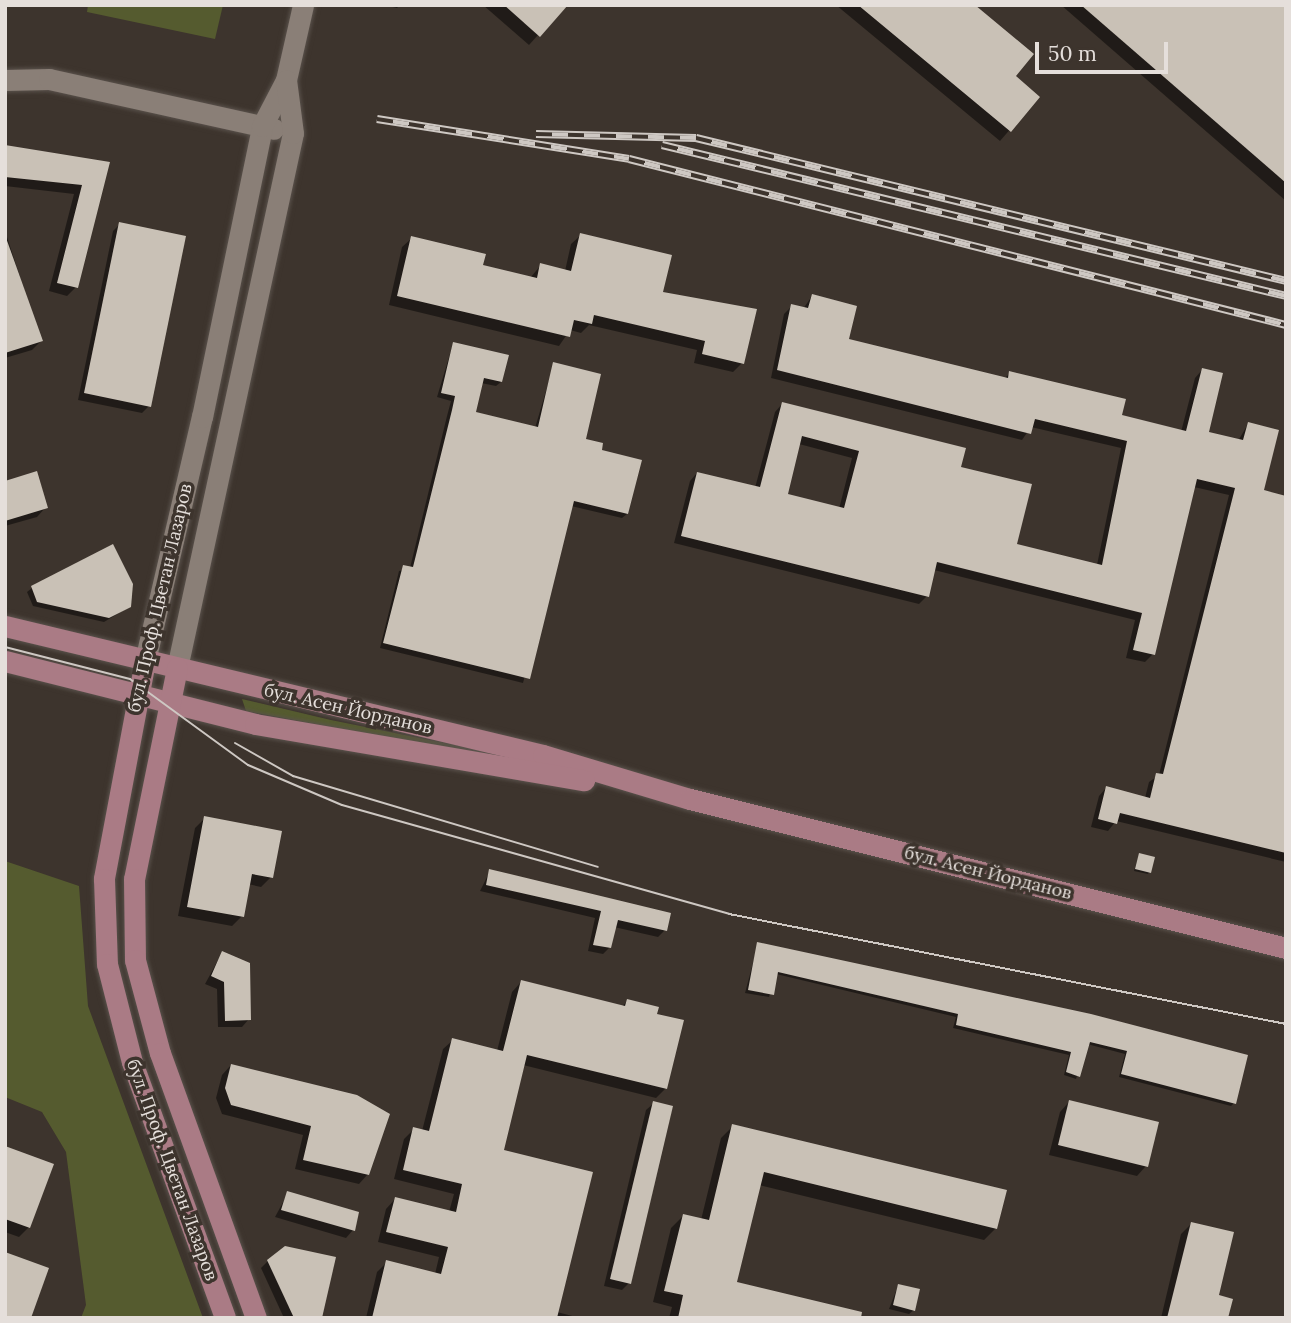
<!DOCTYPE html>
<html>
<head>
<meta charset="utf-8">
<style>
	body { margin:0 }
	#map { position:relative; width:1291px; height:1323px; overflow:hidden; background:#3d342d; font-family:Lora,serif }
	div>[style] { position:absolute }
	.green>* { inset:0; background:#555b2f }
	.shadow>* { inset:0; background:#0007 }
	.building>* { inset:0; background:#c9c1b6 }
	.roads { filter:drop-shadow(0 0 2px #5a524c) drop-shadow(0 0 2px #5a524c) }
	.minor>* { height:21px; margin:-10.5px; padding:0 10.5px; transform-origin:10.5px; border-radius:10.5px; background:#8a7f77 }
	.major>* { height:21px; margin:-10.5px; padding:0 10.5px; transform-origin:10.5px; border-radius:10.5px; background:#aa7b85 }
	.tram>* { height:2px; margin:-1px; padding:0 1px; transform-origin:1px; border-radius:1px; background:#cec8c3 }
	.rail>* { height:8px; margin-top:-4px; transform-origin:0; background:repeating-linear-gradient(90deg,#3d342d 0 16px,#cec8c3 0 32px); box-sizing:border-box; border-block:2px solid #cec8c3 }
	span { translate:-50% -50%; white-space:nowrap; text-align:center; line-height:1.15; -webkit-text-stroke:7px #3d342d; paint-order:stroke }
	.street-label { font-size:18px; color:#e5dfdb }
	.frame { position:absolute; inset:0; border:7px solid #e5dfdb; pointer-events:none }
	.scale { position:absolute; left:1035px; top:42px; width:133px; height:32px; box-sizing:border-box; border:4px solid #e5dfdb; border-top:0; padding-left:9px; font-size:21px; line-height:24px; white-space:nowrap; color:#e5dfdb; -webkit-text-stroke:5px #3d342d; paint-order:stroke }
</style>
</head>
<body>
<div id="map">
	<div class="green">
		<div style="clip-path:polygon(88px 5px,223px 5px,215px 39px,87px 12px)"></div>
		<div style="clip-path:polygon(242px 699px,331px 720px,513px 757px,485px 756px,246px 711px)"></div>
		<div style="clip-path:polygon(5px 861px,79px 886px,88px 1006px,203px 1318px,81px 1318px,86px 1305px,66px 1152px,42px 1112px,5px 1097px)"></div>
	</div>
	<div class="shadow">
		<div style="clip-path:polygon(384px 5px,400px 5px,397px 8px)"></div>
		<div style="clip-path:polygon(483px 5px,565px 5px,529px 45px)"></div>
		<div style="clip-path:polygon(836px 5px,973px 5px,1013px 77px,1038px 97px,1000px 141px)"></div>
		<div style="clip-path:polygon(1061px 5px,1286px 5px,1286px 201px)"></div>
		<div style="clip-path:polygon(5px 148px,108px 163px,76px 287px,67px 296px,49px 291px,74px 194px,5px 186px)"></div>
		<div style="clip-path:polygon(120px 224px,149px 406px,142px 413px,78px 400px,113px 231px)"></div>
		<div style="clip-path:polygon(5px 231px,41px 341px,32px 350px,5px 358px)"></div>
		<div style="clip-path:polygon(581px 235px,742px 363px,733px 372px,694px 363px,697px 350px,589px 325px,581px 333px,570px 330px,559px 346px,389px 305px,402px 247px,412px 238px,481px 267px,530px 278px,541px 265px,565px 271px,571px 244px)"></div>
		<div style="clip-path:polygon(evenodd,812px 296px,847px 340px,1004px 379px,1010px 373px,1119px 417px,1181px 432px,1195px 378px,1202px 370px,1207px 434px,1238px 441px,1248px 424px,1262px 491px,1286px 497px,1286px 862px,1116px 821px,1108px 831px,1091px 827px,1099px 796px,1106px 788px,1145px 798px,1149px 782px,1159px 775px,1229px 495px,1194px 487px,1153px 654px,1145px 662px,1126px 658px,1135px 620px,934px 570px,927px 596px,919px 604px,674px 543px,690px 481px,697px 473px,755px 488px,775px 412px,782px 404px,959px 468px,1015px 545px,1097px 565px,1121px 448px,1031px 427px,1022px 440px,771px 378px,784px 314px,792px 306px,803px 309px,812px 296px,799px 444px,852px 458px,839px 509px,786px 495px,799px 444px)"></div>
		<div style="clip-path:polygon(453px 344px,501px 382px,496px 386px,481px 383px,474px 413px,535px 428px,554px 364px,584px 440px,627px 514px,622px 518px,571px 506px,523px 683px,380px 648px,399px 571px,410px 568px,447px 416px,451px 401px,437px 397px)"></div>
		<div style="clip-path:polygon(5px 482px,46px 507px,37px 517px,5px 526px)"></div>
		<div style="clip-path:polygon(32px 588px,129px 607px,104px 622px,33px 606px,27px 592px)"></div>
		<div style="clip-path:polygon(205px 818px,271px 877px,261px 887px,248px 884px,242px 916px,232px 926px,178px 916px,195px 828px)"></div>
		<div style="clip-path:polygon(1139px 855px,1149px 872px,1148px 874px,1134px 871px)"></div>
		<div style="clip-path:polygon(490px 871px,665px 930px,658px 937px,614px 927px,609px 948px,603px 954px,588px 951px,595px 918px,480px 891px)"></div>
		<div style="clip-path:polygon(758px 944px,1090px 1016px,1234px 1103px,1231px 1106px,1119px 1077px,1125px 1054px,1087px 1044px,1076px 1079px,1064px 1075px,1069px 1055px,953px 1028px,956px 1017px,776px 974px,769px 997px,745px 993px)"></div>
		<div style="clip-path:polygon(222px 953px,249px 1019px,242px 1027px,218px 1027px,217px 989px,205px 984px)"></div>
		<div style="clip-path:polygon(521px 982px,621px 1007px,628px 1001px,655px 1015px,666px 1088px,656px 1098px,523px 1065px,501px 1151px,557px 1312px,580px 1318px,366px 1318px,377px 1272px,387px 1262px,435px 1274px,439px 1257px,378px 1242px,386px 1209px,395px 1199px,449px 1212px,454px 1194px,394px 1179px,404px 1139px,414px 1129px,422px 1131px,443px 1049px,453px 1040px,497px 1051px,512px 992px)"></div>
		<div style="clip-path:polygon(231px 1065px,356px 1096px,368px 1174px,359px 1184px,295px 1169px,303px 1135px,222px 1114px,216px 1098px,222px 1075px)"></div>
		<div style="clip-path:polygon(1069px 1102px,1146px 1166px,1137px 1176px,1049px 1155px,1060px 1112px)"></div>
		<div style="clip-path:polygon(654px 1103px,629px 1283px,622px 1290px,604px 1286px,646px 1110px)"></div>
		<div style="clip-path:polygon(733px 1126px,996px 1228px,984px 1240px,759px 1185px,735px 1283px,871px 1318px,669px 1318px,672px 1307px,653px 1302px,671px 1228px,683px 1216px,701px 1220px,721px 1138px)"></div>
		<div style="clip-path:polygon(5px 1148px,29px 1227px,19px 1237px,5px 1232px)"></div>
		<div style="clip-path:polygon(288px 1193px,353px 1230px,346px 1238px,275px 1217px)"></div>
		<div style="clip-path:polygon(1191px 1224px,1217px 1297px,1226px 1318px,1161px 1318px,1181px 1234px)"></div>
		<div style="clip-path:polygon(268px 1261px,320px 1318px,284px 1318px,261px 1268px)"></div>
		<div style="clip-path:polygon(898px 1286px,914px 1310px,909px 1314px,889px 1309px)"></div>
	</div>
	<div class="building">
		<div style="clip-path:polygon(504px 5px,568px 5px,540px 37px)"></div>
		<div style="clip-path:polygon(858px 5px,975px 5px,1034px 54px,1016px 76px,1040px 97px,1011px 132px)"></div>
		<div style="clip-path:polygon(1081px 5px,1286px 5px,1286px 183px)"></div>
		<div style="clip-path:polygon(5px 145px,110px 162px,78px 288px,57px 283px,82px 185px,5px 177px)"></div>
		<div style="clip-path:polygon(119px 222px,186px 236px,151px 407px,84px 393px)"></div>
		<div style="clip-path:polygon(580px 233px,672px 255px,663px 292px,757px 309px,744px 364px,702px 354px,705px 341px,594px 315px,592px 324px,574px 320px,570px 337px,397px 296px,411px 236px,486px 254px,483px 265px,537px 278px,540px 263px,571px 271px)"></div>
		<div style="clip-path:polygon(5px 235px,43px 341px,5px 353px)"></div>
		<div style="clip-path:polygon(evenodd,812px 294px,857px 306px,849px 339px,1008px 378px,1009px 371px,1126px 399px,1122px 415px,1186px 431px,1202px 368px,1223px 373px,1209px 432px,1243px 440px,1248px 422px,1279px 430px,1264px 490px,1286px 496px,1286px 853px,1120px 813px,1117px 824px,1098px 819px,1106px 786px,1150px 798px,1156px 773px,1163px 774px,1235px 488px,1197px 479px,1155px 655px,1133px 650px,1142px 613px,937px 562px,929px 597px,681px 536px,697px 472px,760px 487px,782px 402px,966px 448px,961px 467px,1032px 484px,1017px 544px,1102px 565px,1127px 441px,1035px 419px,1031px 434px,777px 370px,791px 304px,808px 308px,812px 294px,802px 436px,859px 451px,844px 508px,788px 494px,802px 436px)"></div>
		<div style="clip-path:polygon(453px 342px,509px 355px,502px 382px,484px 378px,476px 412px,538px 427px,553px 362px,601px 374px,586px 439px,603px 443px,602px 450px,642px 460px,628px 514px,574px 501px,530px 679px,383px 643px,403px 565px,413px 567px,452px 410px,455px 396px,441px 393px)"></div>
		<div style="clip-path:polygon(37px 471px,48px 508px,5px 521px,5px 481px)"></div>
		<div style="clip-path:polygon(113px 544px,133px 584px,131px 607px,109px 618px,37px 602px,31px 586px)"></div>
		<div style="clip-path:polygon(204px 816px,282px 831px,273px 878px,252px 874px,244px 917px,187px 907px)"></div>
		<div style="clip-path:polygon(1139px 853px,1155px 857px,1151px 873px,1135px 869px)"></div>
		<div style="clip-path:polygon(489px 869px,671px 913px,667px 931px,618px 920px,611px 948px,593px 945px,601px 911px,486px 885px)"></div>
		<div style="clip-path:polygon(757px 942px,1091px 1014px,1248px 1055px,1236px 1104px,1121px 1074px,1127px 1051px,1090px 1042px,1080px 1077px,1066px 1072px,1071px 1052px,956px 1025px,958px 1014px,778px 972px,774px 995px,748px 990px)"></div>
		<div style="clip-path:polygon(222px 951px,250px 963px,251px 1020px,225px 1021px,224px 982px,211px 976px)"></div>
		<div style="clip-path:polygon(521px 980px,625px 1006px,627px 999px,659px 1007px,657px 1014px,684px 1020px,667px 1089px,527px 1055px,504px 1150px,593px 1172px,557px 1318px,372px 1318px,386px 1260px,441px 1274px,448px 1247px,386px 1232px,395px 1197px,456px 1212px,462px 1184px,403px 1170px,413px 1127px,429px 1131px,452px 1038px,503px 1051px)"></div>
		<div style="clip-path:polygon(231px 1064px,357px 1095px,390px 1114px,369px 1175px,303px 1160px,311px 1126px,231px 1105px,225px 1088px)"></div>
		<div style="clip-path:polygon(1069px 1100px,1159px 1122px,1148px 1167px,1058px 1145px)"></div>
		<div style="clip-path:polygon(653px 1101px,673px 1106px,631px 1284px,610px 1279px)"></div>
		<div style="clip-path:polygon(732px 1124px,1007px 1190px,997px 1229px,764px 1172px,737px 1282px,862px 1312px,861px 1318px,678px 1318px,683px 1295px,664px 1291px,683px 1214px,709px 1220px)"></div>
		<div style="clip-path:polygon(5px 1146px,54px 1164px,30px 1228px,5px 1219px)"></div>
		<div style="clip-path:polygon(287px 1191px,359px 1212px,355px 1231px,281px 1210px)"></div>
		<div style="clip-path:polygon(1191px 1222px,1234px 1232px,1219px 1295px,1233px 1299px,1228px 1318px,1167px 1318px)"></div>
		<div style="clip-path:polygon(285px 1246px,336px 1257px,322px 1318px,294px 1318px,267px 1260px)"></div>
		<div style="clip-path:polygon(5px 1252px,49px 1268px,31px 1318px,5px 1318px)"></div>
		<div style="clip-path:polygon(898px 1284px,920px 1289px,915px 1311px,893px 1305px)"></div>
	</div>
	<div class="roads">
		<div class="minor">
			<div style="left:5px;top:80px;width:44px;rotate:-1.3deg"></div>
			<div style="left:49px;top:79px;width:230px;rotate:12.5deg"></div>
			<div style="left:145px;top:661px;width:251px;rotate:-76.9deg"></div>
			<div style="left:202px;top:417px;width:297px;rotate:-78.3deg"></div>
			<div style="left:262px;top:126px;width:52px;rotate:-62.4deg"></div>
			<div style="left:286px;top:80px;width:77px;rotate:-77.2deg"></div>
			<div style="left:177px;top:668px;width:547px;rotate:-77.77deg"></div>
			<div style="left:293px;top:133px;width:53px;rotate:-97.5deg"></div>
		</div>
		<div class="major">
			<div style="left:5px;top:626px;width:553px;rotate:13.48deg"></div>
			<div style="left:543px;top:755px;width:153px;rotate:16.7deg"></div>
			<div style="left:690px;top:799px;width:614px;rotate:14.04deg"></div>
			<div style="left:5px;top:661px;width:258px;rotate:14.1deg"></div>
			<div style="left:255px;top:724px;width:334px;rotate:9.7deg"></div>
			<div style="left:145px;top:661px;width:222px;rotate:100.7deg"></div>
			<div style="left:104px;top:879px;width:85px;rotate:88deg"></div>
			<div style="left:107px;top:964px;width:101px;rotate:75.7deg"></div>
			<div style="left:132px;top:1062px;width:272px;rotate:70deg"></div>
			<div style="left:177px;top:668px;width:215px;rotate:101.5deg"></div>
			<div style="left:134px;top:879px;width:81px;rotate:89.3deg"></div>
			<div style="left:135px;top:960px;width:96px;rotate:75deg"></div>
			<div style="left:160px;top:1053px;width:282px;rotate:70.1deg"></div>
		</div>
	</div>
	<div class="tram">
		<div style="left:5px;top:647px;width:129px;rotate:14.4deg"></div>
		<div style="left:130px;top:679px;width:146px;rotate:36.1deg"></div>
		<div style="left:248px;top:765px;width:102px;rotate:23.1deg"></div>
		<div style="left:342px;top:805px;width:402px;rotate:15.7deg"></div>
		<div style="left:729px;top:914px;width:568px;rotate:11.17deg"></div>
		<div style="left:235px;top:743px;width:67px;rotate:29.6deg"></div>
		<div style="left:293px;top:776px;width:318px;rotate:16.6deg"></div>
	</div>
	<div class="rail">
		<div style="left:377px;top:119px;width:255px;rotate:9deg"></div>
		<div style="left:629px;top:159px;width:678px;rotate:14.18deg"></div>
		<div style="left:536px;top:134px;width:160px;rotate:1.4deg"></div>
		<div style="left:696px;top:138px;width:607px;rotate:13.62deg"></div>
		<div style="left:662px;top:145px;width:642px;rotate:13.6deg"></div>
	</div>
	<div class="street-label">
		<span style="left:160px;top:598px;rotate:-77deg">бул. Проф. Цветан Лазаров</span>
		<span style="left:348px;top:709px;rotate:13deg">бул. Асен Йорданов</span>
		<span style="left:988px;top:873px;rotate:14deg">бул. Асен Йорданов</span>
		<span style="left:172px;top:1170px;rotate:70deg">бул. Проф. Цветан Лазаров</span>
	</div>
	<div class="frame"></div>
	<div class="scale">50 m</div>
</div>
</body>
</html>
